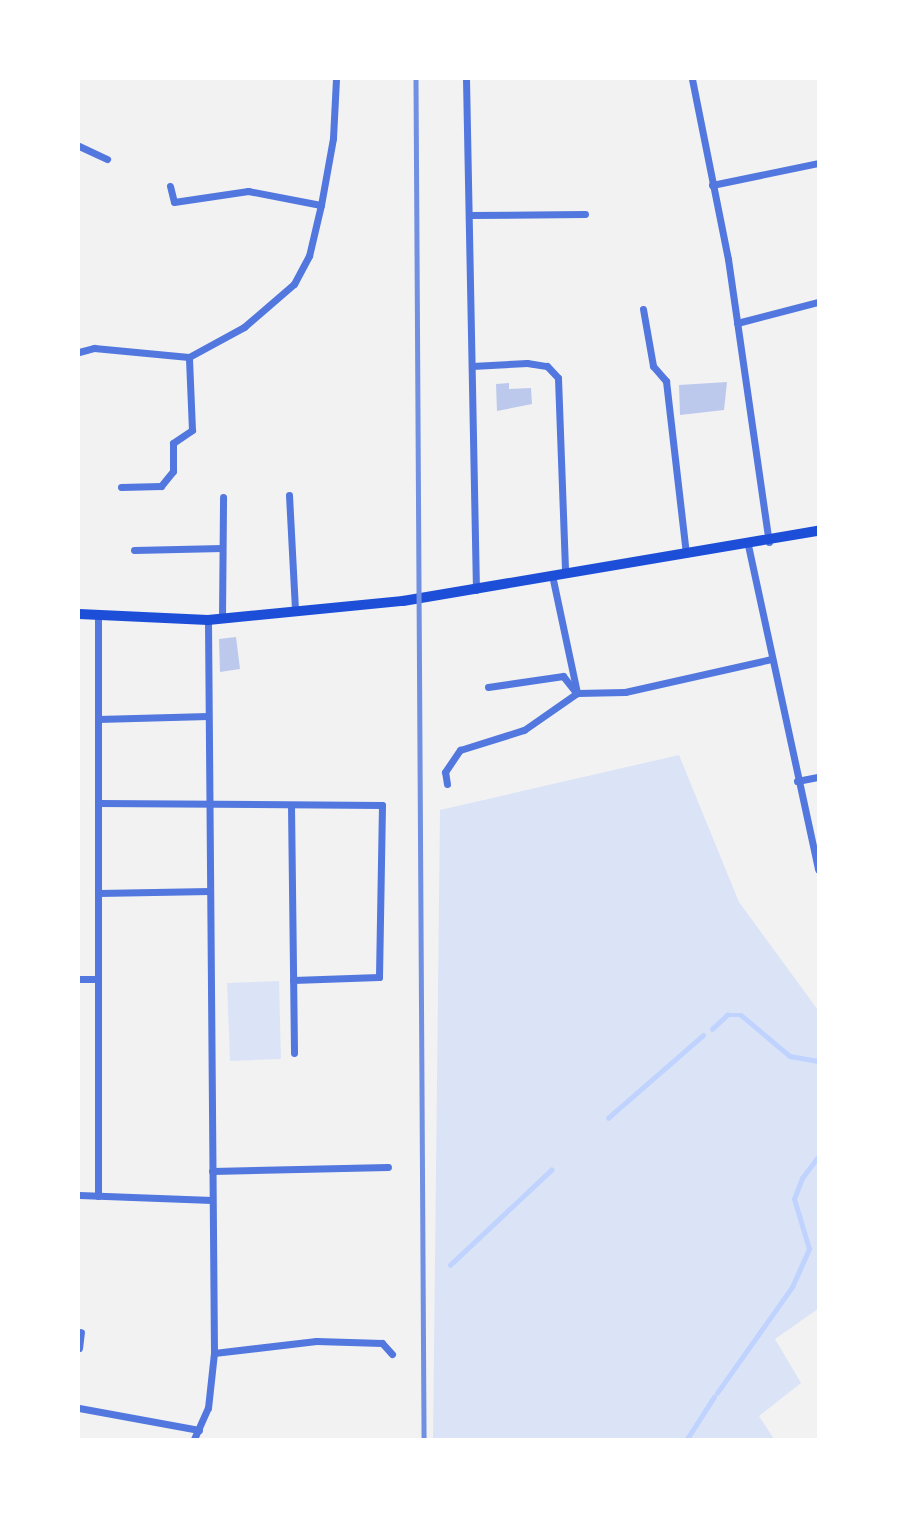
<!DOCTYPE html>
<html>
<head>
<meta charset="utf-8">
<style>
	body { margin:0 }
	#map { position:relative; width:897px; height:1518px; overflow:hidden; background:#f2f2f2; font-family:"Fira Sans",sans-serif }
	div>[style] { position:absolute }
	.green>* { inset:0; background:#dbe4f7 }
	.stream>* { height:4.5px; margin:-2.25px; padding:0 2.25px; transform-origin:2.25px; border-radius:2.25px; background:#bfd3fe }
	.building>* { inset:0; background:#bdc9ec }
	.minor>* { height:7px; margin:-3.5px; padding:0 3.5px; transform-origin:3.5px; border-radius:3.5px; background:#5277de }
	.secondary>* { height:10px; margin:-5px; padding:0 5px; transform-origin:5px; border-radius:5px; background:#1d4ed8 }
	.rail>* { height:4.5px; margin:-2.25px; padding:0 2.25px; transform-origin:2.25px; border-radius:2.25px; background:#7290e2 }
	span { translate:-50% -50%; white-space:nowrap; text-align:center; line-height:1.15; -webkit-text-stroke:6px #fff; paint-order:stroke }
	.frame { position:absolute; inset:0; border:80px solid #fff; pointer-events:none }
</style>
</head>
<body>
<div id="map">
	<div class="green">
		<div style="clip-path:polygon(679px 755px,739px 902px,818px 1010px,818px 1309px,775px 1339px,801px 1383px,759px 1416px,774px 1439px,433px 1439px,440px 810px)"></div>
		<div style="clip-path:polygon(279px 981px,281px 1059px,230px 1061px,227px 983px)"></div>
	</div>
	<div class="stream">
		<div style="left:712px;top:1029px;width:21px;rotate:-43deg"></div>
		<div style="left:727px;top:1015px;width:14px"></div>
		<div style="left:741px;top:1015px;width:64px;rotate:39.9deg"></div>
		<div style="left:790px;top:1056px;width:28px;rotate:10deg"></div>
		<div style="left:608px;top:1118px;width:126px;rotate:-41.1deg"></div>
		<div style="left:450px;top:1265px;width:139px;rotate:-43.2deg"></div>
		<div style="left:717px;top:1393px;width:130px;rotate:-54.7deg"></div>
		<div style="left:792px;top:1287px;width:42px;rotate:-65.9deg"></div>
		<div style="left:809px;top:1249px;width:52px;rotate:-106.7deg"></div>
		<div style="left:794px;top:1199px;width:22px;rotate:-69deg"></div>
		<div style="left:802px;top:1178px;width:26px;rotate:-53deg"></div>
		<div style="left:687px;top:1439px;width:50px;rotate:-57.3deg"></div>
	</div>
	<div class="building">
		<div style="clip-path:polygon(727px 382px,724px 410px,680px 415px,679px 385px)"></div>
		<div style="clip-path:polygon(509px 383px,509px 389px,531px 388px,532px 404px,497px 411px,496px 384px)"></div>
		<div style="clip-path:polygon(236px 637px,240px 669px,220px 672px,219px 639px)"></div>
	</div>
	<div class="minor">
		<div style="left:466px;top:79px;width:511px;rotate:88.88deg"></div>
		<div style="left:692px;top:79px;width:184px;rotate:78.7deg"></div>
		<div style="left:728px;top:259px;width:286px;rotate:81.8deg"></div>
		<div style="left:79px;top:146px;width:31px;rotate:25deg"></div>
		<div style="left:712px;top:185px;width:108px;rotate:-11.7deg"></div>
		<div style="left:170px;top:186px;width:16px;rotate:76deg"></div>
		<div style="left:174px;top:202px;width:75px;rotate:-8.5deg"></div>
		<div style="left:248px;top:191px;width:74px;rotate:10.9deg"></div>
		<div style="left:469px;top:215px;width:116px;rotate:-0.5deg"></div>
		<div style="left:643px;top:309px;width:58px;rotate:80deg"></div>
		<div style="left:653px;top:366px;width:20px;rotate:49deg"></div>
		<div style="left:666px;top:381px;width:174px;rotate:83.4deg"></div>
		<div style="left:737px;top:323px;width:84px;rotate:-14.5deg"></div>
		<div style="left:79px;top:352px;width:16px;rotate:-15deg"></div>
		<div style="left:94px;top:348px;width:95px;rotate:5.4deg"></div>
		<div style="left:189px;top:357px;width:63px;rotate:-28.6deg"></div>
		<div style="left:244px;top:327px;width:66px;rotate:-40.7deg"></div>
		<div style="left:294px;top:284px;width:32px;rotate:-62deg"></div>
		<div style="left:309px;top:256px;width:52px;rotate:-76.8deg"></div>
		<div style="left:321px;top:205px;width:68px;rotate:-79.8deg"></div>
		<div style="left:333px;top:138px;width:59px;rotate:-87.1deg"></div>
		<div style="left:472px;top:366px;width:55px;rotate:-3.1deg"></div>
		<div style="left:527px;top:363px;width:20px;rotate:9deg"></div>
		<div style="left:547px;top:366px;width:16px;rotate:47deg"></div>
		<div style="left:558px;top:378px;width:195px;rotate:87.9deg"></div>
		<div style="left:121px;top:487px;width:40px;rotate:-1.4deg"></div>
		<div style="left:161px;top:486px;width:19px;rotate:-51deg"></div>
		<div style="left:173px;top:471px;width:28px;rotate:-90deg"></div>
		<div style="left:173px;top:443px;width:23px;rotate:-34deg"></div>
		<div style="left:192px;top:430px;width:73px;rotate:-92.4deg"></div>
		<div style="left:289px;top:495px;width:116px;rotate:87deg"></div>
		<div style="left:748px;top:545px;width:332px;rotate:77.8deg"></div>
		<div style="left:134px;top:550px;width:88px;rotate:-1.3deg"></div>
		<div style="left:552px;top:575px;width:121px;rotate:78deg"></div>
		<div style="left:98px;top:616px;width:580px;rotate:90deg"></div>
		<div style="left:222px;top:618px;width:121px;rotate:-89.5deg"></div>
		<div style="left:488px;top:687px;width:76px;rotate:-8.3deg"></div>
		<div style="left:563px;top:676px;width:18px;rotate:52deg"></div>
		<div style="left:577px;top:693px;width:48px;rotate:-1.2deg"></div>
		<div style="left:625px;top:692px;width:150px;rotate:-12.7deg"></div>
		<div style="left:98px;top:719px;width:110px;rotate:-1.6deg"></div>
		<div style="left:797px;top:781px;width:21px;rotate:-11deg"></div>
		<div style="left:447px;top:784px;width:12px;rotate:-99deg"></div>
		<div style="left:445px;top:772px;width:27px;rotate:-56deg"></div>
		<div style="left:460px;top:750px;width:67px;rotate:-17.4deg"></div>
		<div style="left:524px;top:730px;width:65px;rotate:-34.9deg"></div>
		<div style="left:98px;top:803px;width:284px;rotate:0.4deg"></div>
		<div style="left:382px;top:805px;width:172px;rotate:91deg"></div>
		<div style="left:379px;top:977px;width:86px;rotate:178deg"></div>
		<div style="left:291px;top:805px;width:248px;rotate:89.3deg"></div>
		<div style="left:98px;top:893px;width:112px;rotate:-1deg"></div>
		<div style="left:79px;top:979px;width:19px"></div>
		<div style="left:212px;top:1171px;width:176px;rotate:-1.3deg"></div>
		<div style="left:79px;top:1195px;width:133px;rotate:2.2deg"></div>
		<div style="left:79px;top:1348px;width:16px;rotate:-83deg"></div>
		<div style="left:214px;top:1353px;width:103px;rotate:-6.7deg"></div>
		<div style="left:316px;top:1341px;width:66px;rotate:1.7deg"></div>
		<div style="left:382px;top:1343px;width:15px;rotate:48deg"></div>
		<div style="left:79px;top:1408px;width:122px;rotate:10.4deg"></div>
		<div style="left:194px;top:1439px;width:34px;rotate:-66deg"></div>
		<div style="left:208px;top:1408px;width:55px;rotate:-83.8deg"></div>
		<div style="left:214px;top:1353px;width:733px;rotate:-90.47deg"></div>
	</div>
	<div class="secondary">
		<div style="left:79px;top:614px;width:129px;rotate:2.7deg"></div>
		<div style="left:208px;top:620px;width:196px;rotate:-5.6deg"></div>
		<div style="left:403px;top:601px;width:421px;rotate:-9.6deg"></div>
	</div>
	<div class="rail">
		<div style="left:416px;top:79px;width:1360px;rotate:89.66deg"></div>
	</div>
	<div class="frame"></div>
</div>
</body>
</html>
